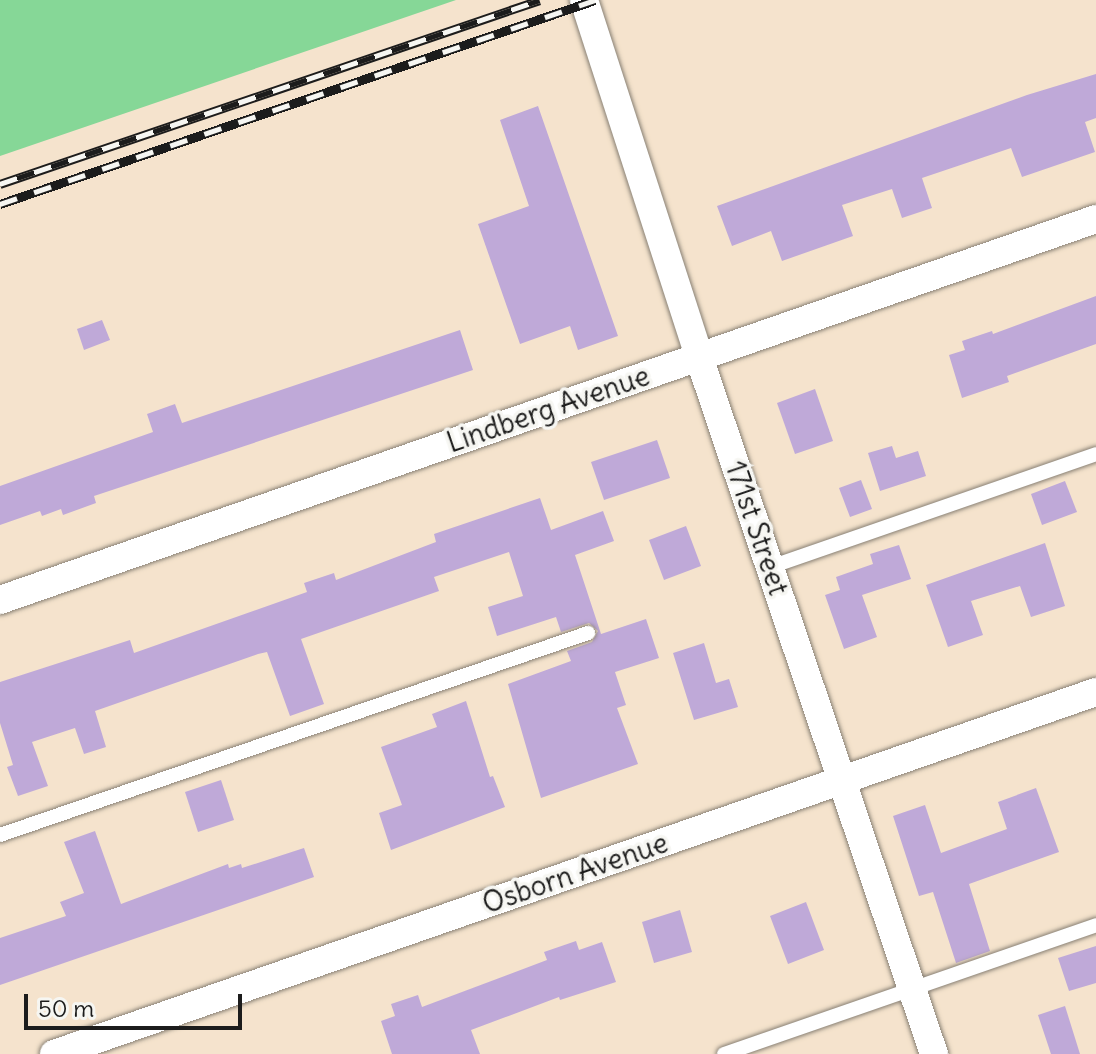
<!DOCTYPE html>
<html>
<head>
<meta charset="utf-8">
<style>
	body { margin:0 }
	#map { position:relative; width:1096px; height:1054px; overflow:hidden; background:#f5e3cd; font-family:Delius,sans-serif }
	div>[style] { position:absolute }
	.green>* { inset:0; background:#86d797 }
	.building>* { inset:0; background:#bfa9d8 }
	.roads { filter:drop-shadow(0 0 2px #888074) drop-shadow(0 0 2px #888074) }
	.lane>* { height:14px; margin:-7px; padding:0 7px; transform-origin:7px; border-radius:7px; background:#fff }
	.street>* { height:28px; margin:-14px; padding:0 14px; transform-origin:14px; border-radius:14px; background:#fff }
	.rail>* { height:9px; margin-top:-4.5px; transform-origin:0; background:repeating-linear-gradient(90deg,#f6f6f2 0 18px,#1c1c1c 0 36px); box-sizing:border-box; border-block:2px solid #1c1c1c }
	span { translate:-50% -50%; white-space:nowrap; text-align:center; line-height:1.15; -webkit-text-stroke:7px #f6f6f2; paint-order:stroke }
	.street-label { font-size:28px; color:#1c1c1c }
	.scale { position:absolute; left:24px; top:994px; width:218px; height:36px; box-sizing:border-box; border:4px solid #1c1c1c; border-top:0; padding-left:10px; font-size:24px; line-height:28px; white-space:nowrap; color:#1c1c1c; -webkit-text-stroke:6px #f6f6f2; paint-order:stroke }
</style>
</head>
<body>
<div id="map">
	<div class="green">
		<div style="clip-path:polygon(0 0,456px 0,0 156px)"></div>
	</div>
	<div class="building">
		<div style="clip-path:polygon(1096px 74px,1096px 118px,1085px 122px,1095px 152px,1022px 177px,1011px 148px,922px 178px,932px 208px,902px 218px,892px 189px,842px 205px,853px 236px,782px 261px,771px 231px,732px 246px,717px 206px,1027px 95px)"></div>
		<div style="clip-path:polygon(538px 106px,618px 336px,578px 350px,570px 326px,520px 344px,478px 224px,529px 206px,500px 120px)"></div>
		<div style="clip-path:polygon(1096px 296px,1096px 344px,1007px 376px,1009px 382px,962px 398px,949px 355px,965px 350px,962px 341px,992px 331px,993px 334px)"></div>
		<div style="clip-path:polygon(102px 320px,110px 340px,84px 350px,77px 329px)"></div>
		<div style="clip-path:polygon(460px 330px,473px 370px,94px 496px,96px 503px,63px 515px,61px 509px,42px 516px,40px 511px,0 525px,0 486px,153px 432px,147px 414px,175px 404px,182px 423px)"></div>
		<div style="clip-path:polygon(815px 389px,833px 441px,795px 454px,777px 403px)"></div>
		<div style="clip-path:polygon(657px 440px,670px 478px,604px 500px,591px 462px)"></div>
		<div style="clip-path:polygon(892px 446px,896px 458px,918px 451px,926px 476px,880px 491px,868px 453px)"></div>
		<div style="clip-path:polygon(861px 480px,872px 509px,850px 517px,839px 488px)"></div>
		<div style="clip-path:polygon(1065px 481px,1077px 512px,1042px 525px,1031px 494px)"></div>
		<div style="clip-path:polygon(540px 498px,551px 530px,603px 511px,614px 541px,575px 555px,601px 634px,646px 619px,659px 658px,615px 672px,626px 705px,617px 708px,638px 764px,541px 798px,508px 684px,571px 661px,567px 651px,592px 642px,598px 631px,589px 623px,561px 632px,556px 617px,497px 636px,488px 607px,523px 596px,509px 552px,434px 577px,439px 591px,301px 639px,324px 704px,290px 716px,267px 652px,258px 654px,95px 711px,106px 747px,84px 754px,75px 728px,32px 742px,48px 786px,18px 796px,7px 767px,13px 765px,0 723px,0 682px,130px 640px,134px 653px,307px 592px,304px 583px,334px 573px,336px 580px,436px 542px,434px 534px)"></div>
		<div style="clip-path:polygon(686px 526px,701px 566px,664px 580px,649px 540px)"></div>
		<div style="clip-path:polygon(1045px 543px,1065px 606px,1031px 617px,1020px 586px,971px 601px,983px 635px,948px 647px,926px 585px)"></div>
		<div style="clip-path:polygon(899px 545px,911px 579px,862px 595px,877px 637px,844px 649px,825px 595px,840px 590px,836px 577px,873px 564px,870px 554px)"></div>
		<div style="clip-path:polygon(704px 643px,716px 683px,729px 679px,738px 707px,694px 720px,673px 653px)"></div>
		<div style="clip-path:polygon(466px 701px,490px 777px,493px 776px,505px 807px,391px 850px,379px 813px,402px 805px,381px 747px,437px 727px,432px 714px)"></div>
		<div style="clip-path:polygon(221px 780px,234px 820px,198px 832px,185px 792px)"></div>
		<div style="clip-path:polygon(1036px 788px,1059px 852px,969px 884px,990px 951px,956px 963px,933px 892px,919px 896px,893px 816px,925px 805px,941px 853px,1007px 829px,998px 802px)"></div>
		<div style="clip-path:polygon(95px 831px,121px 904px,228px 864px,229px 868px,241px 864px,242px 868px,304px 848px,314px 877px,0 985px,0 938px,66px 916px,60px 902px,84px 893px,64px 842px)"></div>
		<div style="clip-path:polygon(806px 902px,824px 950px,788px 964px,770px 916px)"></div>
		<div style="clip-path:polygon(680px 910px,692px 952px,654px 963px,642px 922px)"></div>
		<div style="clip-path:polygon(576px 941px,579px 950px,602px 942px,616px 982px,560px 1000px,559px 997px,471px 1030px,480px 1054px,392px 1054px,381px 1021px,395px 1016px,391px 1004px,418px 995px,422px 1007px,547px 960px,544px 952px)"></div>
		<div style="clip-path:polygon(1096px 946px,1096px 983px,1069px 991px,1058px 958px)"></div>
		<div style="clip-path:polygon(1065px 1006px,1080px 1054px,1051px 1054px,1038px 1015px)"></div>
	</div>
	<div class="roads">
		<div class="lane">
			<div style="left:770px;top:567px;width:345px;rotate:-19.1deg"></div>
			<div style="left:0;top:835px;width:622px;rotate:-18.96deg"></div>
			<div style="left:724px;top:1054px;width:394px;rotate:-19.1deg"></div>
		</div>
		<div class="street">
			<div style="left:584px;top:0;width:375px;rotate:72.1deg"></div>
			<div style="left:699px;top:357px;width:736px;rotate:71.37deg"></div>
			<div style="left:0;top:600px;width:1160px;rotate:-19.17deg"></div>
			<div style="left:54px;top:1054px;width:1103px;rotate:-19.16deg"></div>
		</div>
	</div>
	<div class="rail">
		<div style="left:0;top:184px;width:570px;rotate:-18.82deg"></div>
		<div style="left:0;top:204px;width:629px;rotate:-18.92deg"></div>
	</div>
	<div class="street-label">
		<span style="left:548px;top:409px;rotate:-19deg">Lindberg Avenue</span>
		<span style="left:757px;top:528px;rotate:71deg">171st Street</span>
		<span style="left:575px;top:873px;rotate:-19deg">Osborn Avenue</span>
	</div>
	<div class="scale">50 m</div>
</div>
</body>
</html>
